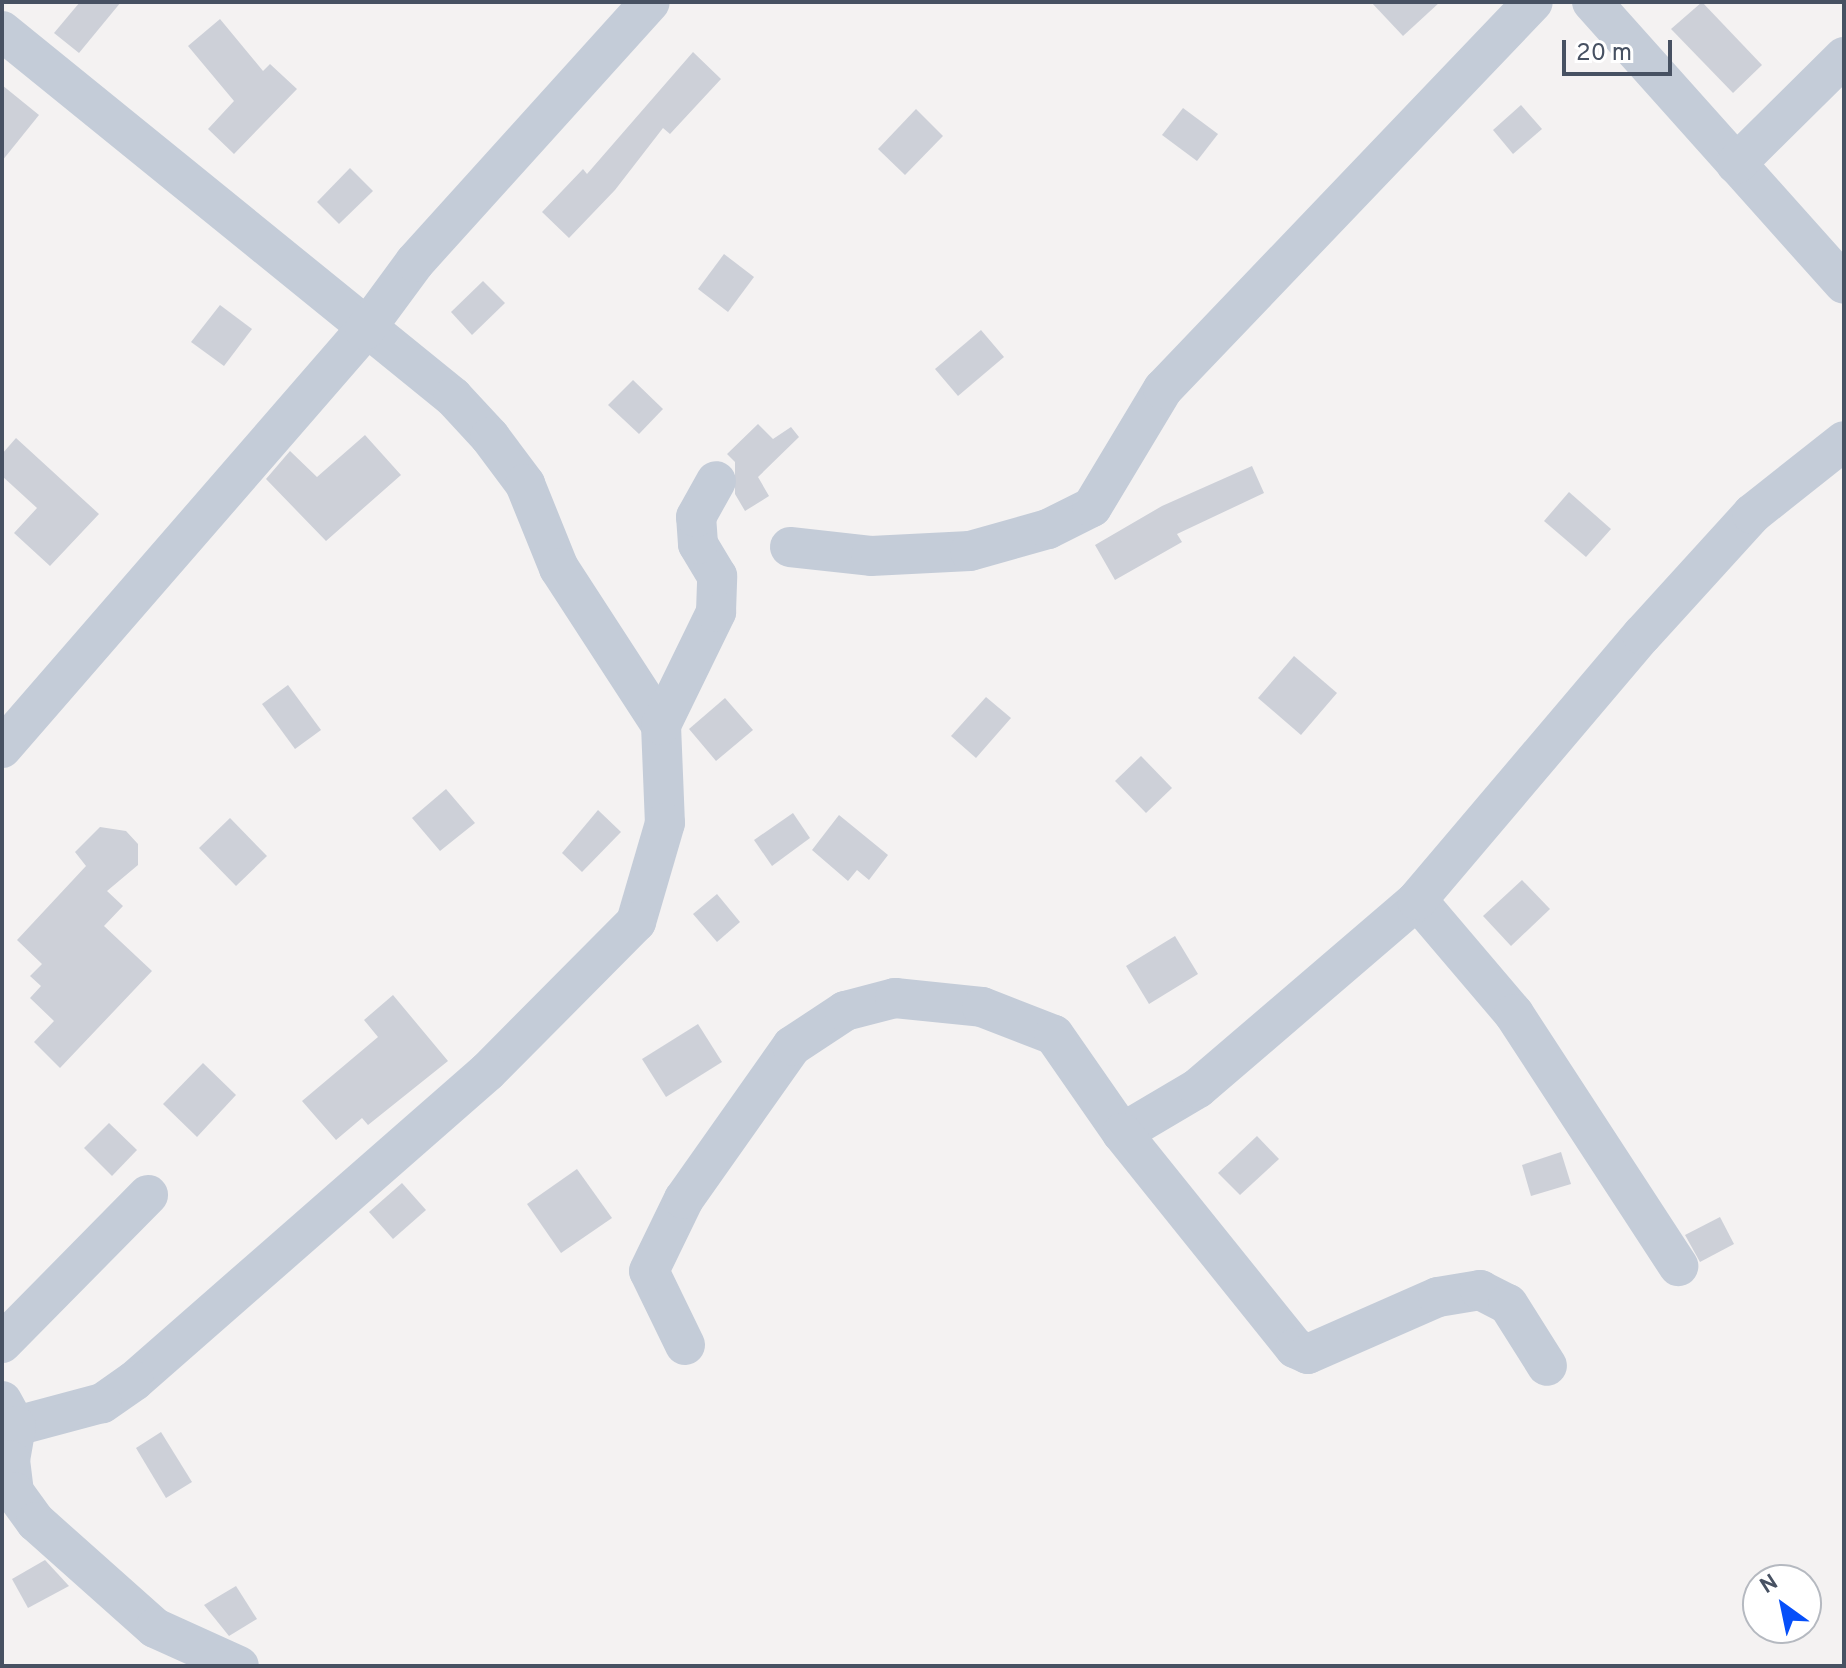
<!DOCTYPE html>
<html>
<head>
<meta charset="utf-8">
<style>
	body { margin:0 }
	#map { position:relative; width:1846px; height:1668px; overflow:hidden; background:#f4f2f2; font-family:Overpass,sans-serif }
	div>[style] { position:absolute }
	.building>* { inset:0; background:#cdd0d8 }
	.street>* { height:40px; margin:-20px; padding:0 20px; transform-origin:20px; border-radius:20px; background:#c4ccd8 }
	span { translate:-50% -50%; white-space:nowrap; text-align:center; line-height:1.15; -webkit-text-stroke:8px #fff; paint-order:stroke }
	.frame { position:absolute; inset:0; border:4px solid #475162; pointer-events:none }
	.north { position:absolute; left:1742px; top:1564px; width:80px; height:80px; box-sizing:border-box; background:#fff; border:2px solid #b5b9c0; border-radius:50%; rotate:327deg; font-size:22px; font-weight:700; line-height:32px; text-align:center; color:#475162 }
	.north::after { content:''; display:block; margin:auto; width:28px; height:36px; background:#064ff9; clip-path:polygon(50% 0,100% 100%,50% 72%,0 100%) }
	.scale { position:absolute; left:1562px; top:40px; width:110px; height:36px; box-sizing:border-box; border:4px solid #475162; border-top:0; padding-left:10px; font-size:24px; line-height:28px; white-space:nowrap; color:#475162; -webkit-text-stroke:6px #fff; paint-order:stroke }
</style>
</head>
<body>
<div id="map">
	<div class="building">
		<div style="clip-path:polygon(80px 2px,121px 2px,79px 53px,54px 33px)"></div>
		<div style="clip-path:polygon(1371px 2px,1440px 2px,1403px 36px)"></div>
		<div style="clip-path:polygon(1702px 2px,1762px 65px,1733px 93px,1671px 29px)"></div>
		<div style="clip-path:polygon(220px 19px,263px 71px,270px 64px,297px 89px,234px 154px,208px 129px,234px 101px,188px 46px)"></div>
		<div style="clip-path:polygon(693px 52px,721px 79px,670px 134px,663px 128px,615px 190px,569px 238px,542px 212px,583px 169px,587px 174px)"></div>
		<div style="clip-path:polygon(2px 85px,39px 115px,2px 161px)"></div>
		<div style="clip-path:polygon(1521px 105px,1542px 129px,1513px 154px,1493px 130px)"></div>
		<div style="clip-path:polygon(1183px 108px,1218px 134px,1197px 161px,1162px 135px)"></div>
		<div style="clip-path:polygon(916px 109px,943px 136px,905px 175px,878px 149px)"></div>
		<div style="clip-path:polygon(350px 168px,373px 191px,339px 224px,317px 202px)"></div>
		<div style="clip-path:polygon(724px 254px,754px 277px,728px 312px,698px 289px)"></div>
		<div style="clip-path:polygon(483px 281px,505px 303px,472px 335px,451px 312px)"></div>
		<div style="clip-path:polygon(220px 305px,252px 329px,224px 366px,191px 342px)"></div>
		<div style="clip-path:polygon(981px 330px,1004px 357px,958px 396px,935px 369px)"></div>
		<div style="clip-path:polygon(633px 380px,663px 409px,639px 434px,608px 405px)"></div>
		<div style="clip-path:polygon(758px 424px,773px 439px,791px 427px,799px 437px,758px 477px,769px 496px,745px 511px,735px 494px,735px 462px,727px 454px)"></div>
		<div style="clip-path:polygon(365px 435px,401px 475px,326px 541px,266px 479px,290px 451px,317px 477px)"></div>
		<div style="clip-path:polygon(16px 438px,99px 514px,50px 566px,14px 533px,37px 508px,2px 476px,2px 454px)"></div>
		<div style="clip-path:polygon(1252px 466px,1264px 493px,1177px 534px,1182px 542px,1115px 580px,1095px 545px,1162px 506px)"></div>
		<div style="clip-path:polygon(1569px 492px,1611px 529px,1586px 557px,1544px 521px)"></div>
		<div style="clip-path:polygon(1294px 656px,1337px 693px,1301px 735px,1258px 698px)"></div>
		<div style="clip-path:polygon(288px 685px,321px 730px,295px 749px,262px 704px)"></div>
		<div style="clip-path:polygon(986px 697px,1011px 718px,976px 758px,951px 736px)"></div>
		<div style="clip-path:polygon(725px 698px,753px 730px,716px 761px,689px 729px)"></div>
		<div style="clip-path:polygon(1141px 756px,1172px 788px,1146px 813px,1115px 781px)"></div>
		<div style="clip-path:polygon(446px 789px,475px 823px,440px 851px,412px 818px)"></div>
		<div style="clip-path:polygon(598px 810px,621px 832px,582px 872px,562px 853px)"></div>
		<div style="clip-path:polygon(793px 813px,810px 838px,772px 866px,754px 840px)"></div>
		<div style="clip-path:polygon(839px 815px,888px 855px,869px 880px,857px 870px,848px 881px,812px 850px)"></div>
		<div style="clip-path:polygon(230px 818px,267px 856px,236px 886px,199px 848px)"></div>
		<div style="clip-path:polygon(100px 827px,126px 831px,138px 844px,138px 865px,107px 891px,123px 906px,104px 926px,152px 971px,60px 1068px,34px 1042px,54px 1021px,30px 998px,41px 986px,30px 976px,42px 964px,17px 940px,86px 866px,75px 852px)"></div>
		<div style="clip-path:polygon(1522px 880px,1550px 909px,1511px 946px,1483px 916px)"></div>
		<div style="clip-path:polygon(717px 894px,740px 922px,717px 942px,693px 914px)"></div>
		<div style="clip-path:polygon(1175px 936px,1198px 974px,1149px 1004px,1126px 966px)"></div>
		<div style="clip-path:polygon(393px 995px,448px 1061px,368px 1125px,362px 1118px,336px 1140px,302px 1101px,378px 1037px,364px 1020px)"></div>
		<div style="clip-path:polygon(698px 1024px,722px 1062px,666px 1097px,642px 1059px)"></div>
		<div style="clip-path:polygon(203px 1063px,236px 1095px,197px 1137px,163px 1104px)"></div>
		<div style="clip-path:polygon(109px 1123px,137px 1150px,112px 1176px,84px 1148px)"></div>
		<div style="clip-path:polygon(1257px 1136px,1279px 1159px,1240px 1195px,1218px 1173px)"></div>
		<div style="clip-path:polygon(1561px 1152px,1571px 1184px,1531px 1196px,1522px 1165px)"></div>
		<div style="clip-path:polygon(577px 1169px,612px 1218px,561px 1253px,527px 1204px)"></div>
		<div style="clip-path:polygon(402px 1183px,426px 1210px,393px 1239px,369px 1212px)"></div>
		<div style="clip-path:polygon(1720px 1217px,1734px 1244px,1700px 1262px,1685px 1235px)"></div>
		<div style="clip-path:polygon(161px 1432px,192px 1482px,166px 1498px,136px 1448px)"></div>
		<div style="clip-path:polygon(45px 1560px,69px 1586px,28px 1608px,12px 1579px)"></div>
		<div style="clip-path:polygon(236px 1586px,257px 1619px,229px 1636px,204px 1605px)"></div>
	</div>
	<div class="street">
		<div style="left:1592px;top:2px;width:378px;rotate:48.2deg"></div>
		<div style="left:2px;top:31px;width:581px;rotate:39.06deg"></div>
		<div style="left:453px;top:397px;width:54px;rotate:47.2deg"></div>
		<div style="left:490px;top:437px;width:59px;rotate:53.3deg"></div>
		<div style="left:525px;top:484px;width:91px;rotate:68deg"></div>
		<div style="left:559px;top:568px;width:187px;rotate:57deg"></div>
		<div style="left:661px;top:725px;width:98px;rotate:87.7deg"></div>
		<div style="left:665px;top:823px;width:103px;rotate:106.3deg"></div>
		<div style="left:636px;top:922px;width:211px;rotate:134.8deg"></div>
		<div style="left:487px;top:1072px;width:469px;rotate:138.8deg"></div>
		<div style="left:134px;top:1381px;width:39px;rotate:145deg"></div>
		<div style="left:102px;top:1403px;width:89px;rotate:165deg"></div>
		<div style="left:1736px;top:164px;width:152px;rotate:-44.7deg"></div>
		<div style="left:790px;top:547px;width:81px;rotate:6.3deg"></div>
		<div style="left:871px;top:556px;width:99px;rotate:-2.9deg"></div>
		<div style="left:970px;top:551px;width:81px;rotate:-15.8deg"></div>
		<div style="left:1048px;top:529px;width:49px;rotate:-26.6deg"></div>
		<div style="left:1092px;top:507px;width:138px;rotate:-59deg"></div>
		<div style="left:1163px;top:389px;width:535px;rotate:-46.29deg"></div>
		<div style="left:661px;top:725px;width:126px;rotate:-64deg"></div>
		<div style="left:716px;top:612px;width:36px;rotate:-88deg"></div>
		<div style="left:717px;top:576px;width:37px;rotate:-121deg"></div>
		<div style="left:698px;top:544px;width:27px;rotate:-94deg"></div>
		<div style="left:696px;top:517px;width:41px;rotate:-60.9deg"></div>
		<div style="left:2px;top:748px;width:554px;rotate:-49.03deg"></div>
		<div style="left:365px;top:330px;width:84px;rotate:-53.7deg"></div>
		<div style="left:415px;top:262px;width:350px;rotate:-47.9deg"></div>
		<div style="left:1417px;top:900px;width:150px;rotate:49.6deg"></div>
		<div style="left:1514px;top:1014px;width:301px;rotate:56.9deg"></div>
		<div style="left:1122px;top:1133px;width:88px;rotate:-30.6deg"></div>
		<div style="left:1198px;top:1088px;width:289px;rotate:-40.6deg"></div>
		<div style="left:1417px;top:900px;width:348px;rotate:-49.7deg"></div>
		<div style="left:1642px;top:635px;width:164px;rotate:-47.7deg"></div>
		<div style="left:1752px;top:514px;width:117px;rotate:-38.4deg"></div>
		<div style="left:2px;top:1343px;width:208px;rotate:-45.4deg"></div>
		<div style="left:685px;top:1345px;width:82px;rotate:-115.9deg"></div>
		<div style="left:649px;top:1271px;width:80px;rotate:-64.1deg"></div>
		<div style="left:684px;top:1199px;width:187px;rotate:-54.8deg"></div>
		<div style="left:792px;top:1046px;width:64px;rotate:-33.4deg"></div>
		<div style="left:845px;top:1011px;width:52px;rotate:-14.6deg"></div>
		<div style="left:895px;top:998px;width:87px;rotate:5.9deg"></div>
		<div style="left:982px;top:1007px;width:77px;rotate:21.3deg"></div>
		<div style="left:1054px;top:1035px;width:119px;rotate:55.2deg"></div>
		<div style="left:1122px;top:1133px;width:276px;rotate:51.2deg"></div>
		<div style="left:1295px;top:1348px;width:14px;rotate:25deg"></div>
		<div style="left:1308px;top:1354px;width:142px;rotate:-23.7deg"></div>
		<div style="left:1438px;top:1297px;width:43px;rotate:-9.5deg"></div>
		<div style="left:1480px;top:1290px;width:31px;rotate:27deg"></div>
		<div style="left:1508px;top:1304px;width:73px;rotate:57.8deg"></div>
		<div style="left:2px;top:1401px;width:29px;rotate:61deg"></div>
		<div style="left:16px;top:1426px;width:35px;rotate:100deg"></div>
		<div style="left:10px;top:1460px;width:32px;rotate:83deg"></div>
		<div style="left:14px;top:1492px;width:37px;rotate:54deg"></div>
		<div style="left:36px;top:1522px;width:159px;rotate:41.7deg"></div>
		<div style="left:155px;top:1628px;width:92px;rotate:24.3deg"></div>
	</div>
	<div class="frame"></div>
	<div class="north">N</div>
	<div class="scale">20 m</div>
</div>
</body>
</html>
